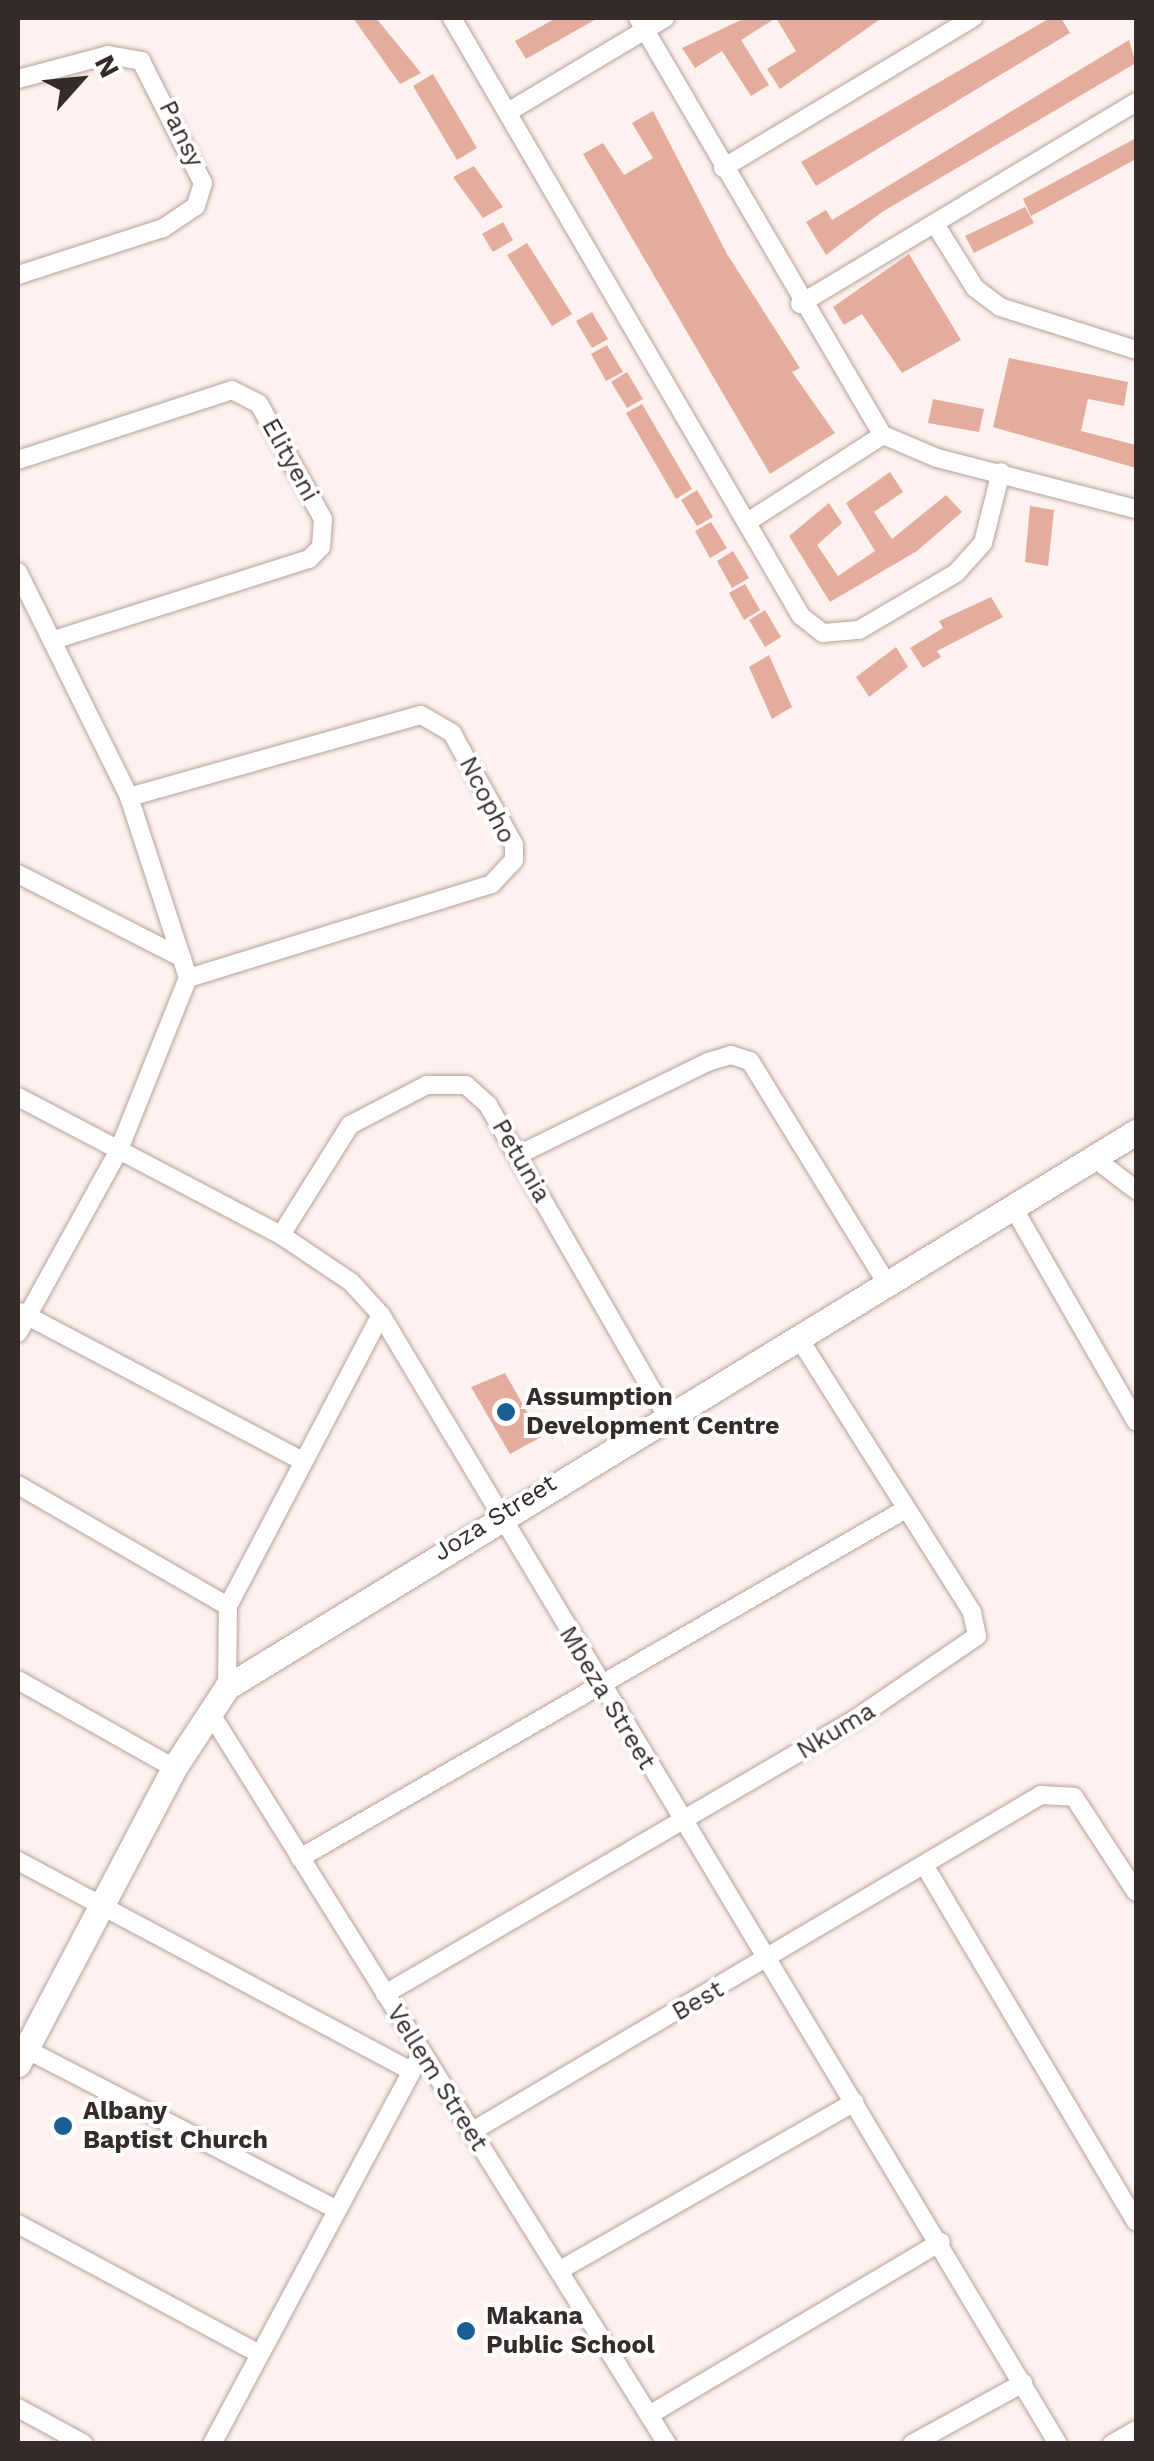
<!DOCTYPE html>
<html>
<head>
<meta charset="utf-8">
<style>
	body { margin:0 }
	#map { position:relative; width:1154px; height:2461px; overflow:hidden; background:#fdf2ef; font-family:"Work Sans",sans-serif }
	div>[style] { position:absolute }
	.building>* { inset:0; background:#e3ac9c }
	.roads { filter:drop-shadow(0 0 2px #b8a099) drop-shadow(0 0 2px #b8a099) }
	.street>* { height:18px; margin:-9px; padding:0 9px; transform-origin:9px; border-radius:9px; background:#fff }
	.secondary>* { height:25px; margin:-12.5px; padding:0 12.5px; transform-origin:12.5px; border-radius:12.5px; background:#fff }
	.dots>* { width:28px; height:28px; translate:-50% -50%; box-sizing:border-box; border:5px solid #fff; border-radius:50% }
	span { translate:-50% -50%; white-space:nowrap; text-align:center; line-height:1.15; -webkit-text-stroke:8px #fff; paint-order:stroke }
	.street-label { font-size:25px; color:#352b29 }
	.poi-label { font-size:25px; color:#352b29; font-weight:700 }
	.left { translate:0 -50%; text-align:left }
	.frame { position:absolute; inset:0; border:20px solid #352b29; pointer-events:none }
	.north { position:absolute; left:30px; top:30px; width:100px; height:100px; -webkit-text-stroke:8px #fff; paint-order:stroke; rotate:63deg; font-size:28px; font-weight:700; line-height:40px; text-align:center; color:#352b29 }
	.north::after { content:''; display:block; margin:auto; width:35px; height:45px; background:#352b29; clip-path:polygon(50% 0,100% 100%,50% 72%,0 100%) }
</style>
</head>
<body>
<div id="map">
	<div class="building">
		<div style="clip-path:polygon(353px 18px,376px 18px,421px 73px,400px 84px)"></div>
		<div style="clip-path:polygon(556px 18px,598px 18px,526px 59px,515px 41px)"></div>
		<div style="clip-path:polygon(745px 18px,882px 18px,780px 89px,767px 69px,796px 51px,776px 18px,741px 40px,769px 85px,751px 96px,722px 51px,695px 68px,682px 48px)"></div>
		<div style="clip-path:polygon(1050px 18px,1061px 18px,1070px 33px,816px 186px,801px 162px)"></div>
		<div style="clip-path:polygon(1129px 40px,1136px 63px,882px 212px,826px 255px,806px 222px,826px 210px,832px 220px)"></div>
		<div style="clip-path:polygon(433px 74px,477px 148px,457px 160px,413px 86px)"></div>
		<div style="clip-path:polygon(653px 111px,727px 254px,800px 368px,792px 372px,835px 433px,770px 474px,583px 154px,603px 143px,624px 175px,653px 158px,632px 123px)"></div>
		<div style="clip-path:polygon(1136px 138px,1136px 159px,1031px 216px,1023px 199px)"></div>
		<div style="clip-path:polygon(474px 166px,503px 207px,483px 218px,453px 177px)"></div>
		<div style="clip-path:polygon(1025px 207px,1034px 223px,974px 253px,965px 236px)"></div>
		<div style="clip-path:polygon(503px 222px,513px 240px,493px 252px,482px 234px)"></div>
		<div style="clip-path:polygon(527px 243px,572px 314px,552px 326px,507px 255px)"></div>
		<div style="clip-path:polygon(909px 254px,961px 340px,902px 373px,862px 314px,844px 325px,833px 307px)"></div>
		<div style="clip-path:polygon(592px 312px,608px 339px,592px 348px,576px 321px)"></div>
		<div style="clip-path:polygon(607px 345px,623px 372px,606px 381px,591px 354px)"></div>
		<div style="clip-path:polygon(1009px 358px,1128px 382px,1124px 406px,1088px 399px,1081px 431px,1136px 445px,1136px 468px,993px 427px)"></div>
		<div style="clip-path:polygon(627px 372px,643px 399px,627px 408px,611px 382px)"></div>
		<div style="clip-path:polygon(933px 399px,984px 409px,979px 432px,928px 423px)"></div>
		<div style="clip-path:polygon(642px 404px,692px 489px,676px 499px,626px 413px)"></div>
		<div style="clip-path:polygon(890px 472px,903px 492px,874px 512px,892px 539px,946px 495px,962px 512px,917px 551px,830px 602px,789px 536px,829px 503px,842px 523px,817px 545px,838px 576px,875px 551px,846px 503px)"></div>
		<div style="clip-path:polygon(697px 490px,713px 517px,697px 526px,681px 500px)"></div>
		<div style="clip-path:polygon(1030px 506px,1054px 510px,1048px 566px,1025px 562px)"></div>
		<div style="clip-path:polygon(711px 522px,727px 548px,710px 558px,695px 531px)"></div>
		<div style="clip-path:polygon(733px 551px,749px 578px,732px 588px,717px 561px)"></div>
		<div style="clip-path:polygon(745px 584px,760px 610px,744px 620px,729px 593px)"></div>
		<div style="clip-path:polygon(991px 597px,1003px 617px,937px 651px,941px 657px,923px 668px,910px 648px,943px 628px,939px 621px)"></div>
		<div style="clip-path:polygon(765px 610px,781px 637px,765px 647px,749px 620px)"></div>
		<div style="clip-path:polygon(896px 647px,908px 667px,869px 697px,856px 677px)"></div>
		<div style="clip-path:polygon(769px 655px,792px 707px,772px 719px,749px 667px)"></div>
		<div style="clip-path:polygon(505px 1373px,541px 1437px,510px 1454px,471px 1387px)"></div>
	</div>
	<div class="roads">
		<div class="street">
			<div style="left:452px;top:18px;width:692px;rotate:59.73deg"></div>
			<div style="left:801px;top:616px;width:28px;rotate:38deg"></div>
			<div style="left:823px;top:633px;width:36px;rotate:-5deg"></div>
			<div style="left:859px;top:630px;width:113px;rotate:-30.4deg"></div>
			<div style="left:956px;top:573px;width:40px;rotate:-48deg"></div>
			<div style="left:983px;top:543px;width:73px;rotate:-75.8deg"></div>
			<div style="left:638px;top:18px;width:484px;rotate:59.6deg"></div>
			<div style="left:883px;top:435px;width:59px;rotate:23.1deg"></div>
			<div style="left:937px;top:458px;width:205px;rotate:14.4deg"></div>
			<div style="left:18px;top:79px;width:93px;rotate:-14.9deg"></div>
			<div style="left:108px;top:55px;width:34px;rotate:10deg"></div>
			<div style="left:141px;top:61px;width:137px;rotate:63.1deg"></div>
			<div style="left:203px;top:183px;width:24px;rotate:107deg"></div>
			<div style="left:196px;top:206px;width:40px;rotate:146deg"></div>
			<div style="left:163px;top:228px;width:152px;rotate:162deg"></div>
			<div style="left:508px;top:112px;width:183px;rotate:-30.9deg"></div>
			<div style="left:723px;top:168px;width:292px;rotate:-31deg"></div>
			<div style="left:935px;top:224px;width:75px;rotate:58deg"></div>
			<div style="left:975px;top:288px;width:31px;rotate:37deg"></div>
			<div style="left:1000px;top:307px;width:143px;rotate:17.5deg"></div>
			<div style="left:800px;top:304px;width:392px;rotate:-31deg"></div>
			<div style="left:18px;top:460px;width:225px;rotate:-18.1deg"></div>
			<div style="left:232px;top:390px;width:30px;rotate:27deg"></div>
			<div style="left:259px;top:404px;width:132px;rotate:60.9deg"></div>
			<div style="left:323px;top:519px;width:28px;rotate:94deg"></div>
			<div style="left:321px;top:547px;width:17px;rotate:135deg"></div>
			<div style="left:309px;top:559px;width:268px;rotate:162.4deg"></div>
			<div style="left:749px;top:521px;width:159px;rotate:-32.7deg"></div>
			<div style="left:18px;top:572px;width:251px;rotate:63.7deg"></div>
			<div style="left:129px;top:797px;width:190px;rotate:71.9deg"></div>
			<div style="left:129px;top:797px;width:303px;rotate:-15.7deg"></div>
			<div style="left:421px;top:715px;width:36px;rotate:30deg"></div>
			<div style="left:452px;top:733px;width:128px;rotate:61deg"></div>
			<div style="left:514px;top:845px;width:15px;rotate:90deg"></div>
			<div style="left:514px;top:860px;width:33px;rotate:133deg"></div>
			<div style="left:492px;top:884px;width:318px;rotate:162.8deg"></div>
			<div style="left:18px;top:874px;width:184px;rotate:27.1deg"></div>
			<div style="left:18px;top:1097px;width:297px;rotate:27.7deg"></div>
			<div style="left:281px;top:1235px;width:84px;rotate:33.9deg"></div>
			<div style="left:351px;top:1282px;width:45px;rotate:47.7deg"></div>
			<div style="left:381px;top:1315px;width:1316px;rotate:59.05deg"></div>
			<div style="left:518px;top:1155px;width:212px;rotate:-26.1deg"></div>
			<div style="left:708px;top:1062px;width:24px;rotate:-17deg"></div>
			<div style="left:731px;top:1055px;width:20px;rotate:18deg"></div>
			<div style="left:750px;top:1061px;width:263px;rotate:58.4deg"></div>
			<div style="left:1098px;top:1161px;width:48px;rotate:37.3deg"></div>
			<div style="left:1014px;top:1209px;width:245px;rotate:60.1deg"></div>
			<div style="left:281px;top:1235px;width:130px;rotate:-57.9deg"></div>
			<div style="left:350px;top:1125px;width:87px;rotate:-27.5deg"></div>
			<div style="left:427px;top:1085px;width:39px"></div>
			<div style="left:466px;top:1085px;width:30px;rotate:42deg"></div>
			<div style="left:488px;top:1105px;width:355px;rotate:60.1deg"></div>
			<div style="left:20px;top:1312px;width:320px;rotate:27.8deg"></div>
			<div style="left:18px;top:1333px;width:207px;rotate:-61.1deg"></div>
			<div style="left:118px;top:1152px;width:188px;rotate:-68.1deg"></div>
			<div style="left:18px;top:1485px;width:242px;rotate:30deg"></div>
			<div style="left:18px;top:1680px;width:179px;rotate:29.4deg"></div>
			<div style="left:227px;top:1687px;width:81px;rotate:-89.3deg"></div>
			<div style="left:228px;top:1606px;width:329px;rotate:-62.3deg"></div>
			<div style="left:209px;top:1711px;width:864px;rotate:58deg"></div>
			<div style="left:300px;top:1858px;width:699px;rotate:-29.94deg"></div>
			<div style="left:18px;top:1861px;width:446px;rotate:28.1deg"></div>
			<div style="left:926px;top:1868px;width:411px;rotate:59.3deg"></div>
			<div style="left:385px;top:1994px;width:543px;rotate:-30.29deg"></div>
			<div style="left:854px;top:1720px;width:149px;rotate:-34.3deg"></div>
			<div style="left:977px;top:1636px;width:25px;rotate:-102deg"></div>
			<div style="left:972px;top:1612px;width:325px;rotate:-122.3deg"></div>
			<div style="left:18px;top:2045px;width:359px;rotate:27.3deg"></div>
			<div style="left:471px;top:2132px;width:662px;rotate:-30.59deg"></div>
			<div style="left:1041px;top:1795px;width:33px;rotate:3deg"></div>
			<div style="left:1074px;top:1797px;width:113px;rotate:56.9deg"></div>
			<div style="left:18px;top:2224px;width:274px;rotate:28.3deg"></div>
			<div style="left:560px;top:2270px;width:339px;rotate:-29.7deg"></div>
			<div style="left:18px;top:2408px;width:75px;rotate:28.6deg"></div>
			<div style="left:651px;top:2414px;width:337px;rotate:-30.7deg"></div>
			<div style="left:212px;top:2444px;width:434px;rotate:-61.8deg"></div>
			<div style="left:912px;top:2444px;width:127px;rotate:-28.8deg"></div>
			<div style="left:1112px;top:2444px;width:28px;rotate:-30deg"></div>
		</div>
		<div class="secondary">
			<div style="left:18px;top:2064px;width:335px;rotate:-62.2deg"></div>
			<div style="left:174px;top:1768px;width:97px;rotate:-56.8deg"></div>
			<div style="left:227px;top:1687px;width:1065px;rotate:-31.41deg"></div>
		</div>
	</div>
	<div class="dots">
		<div style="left:506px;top:1412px;background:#195f93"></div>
		<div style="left:63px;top:2126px;background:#195f93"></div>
		<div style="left:466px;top:2331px;background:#195f93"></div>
	</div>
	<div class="street-label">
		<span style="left:181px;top:134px;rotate:64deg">Pansy</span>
		<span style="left:290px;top:460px;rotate:61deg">Elityeni</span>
		<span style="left:487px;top:800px;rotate:63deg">Ncopho</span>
		<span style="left:521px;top:1161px;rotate:60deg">Petunia</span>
		<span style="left:495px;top:1518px;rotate:-32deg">Joza Street</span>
		<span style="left:607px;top:1698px;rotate:59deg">Mbeza Street</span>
		<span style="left:836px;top:1731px;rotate:-31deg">Nkuma</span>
		<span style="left:698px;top:2001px;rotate:-30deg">Best</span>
		<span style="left:437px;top:2078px;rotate:58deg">Vellem Street</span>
	</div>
	<div class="poi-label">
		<span class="left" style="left:526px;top:1412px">Assumption<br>Development Centre</span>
		<span class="left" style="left:83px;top:2126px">Albany<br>Baptist Church</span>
		<span class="left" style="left:486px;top:2331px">Makana<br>Public School</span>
	</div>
	<div class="frame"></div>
	<div class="north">N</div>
</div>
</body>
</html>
